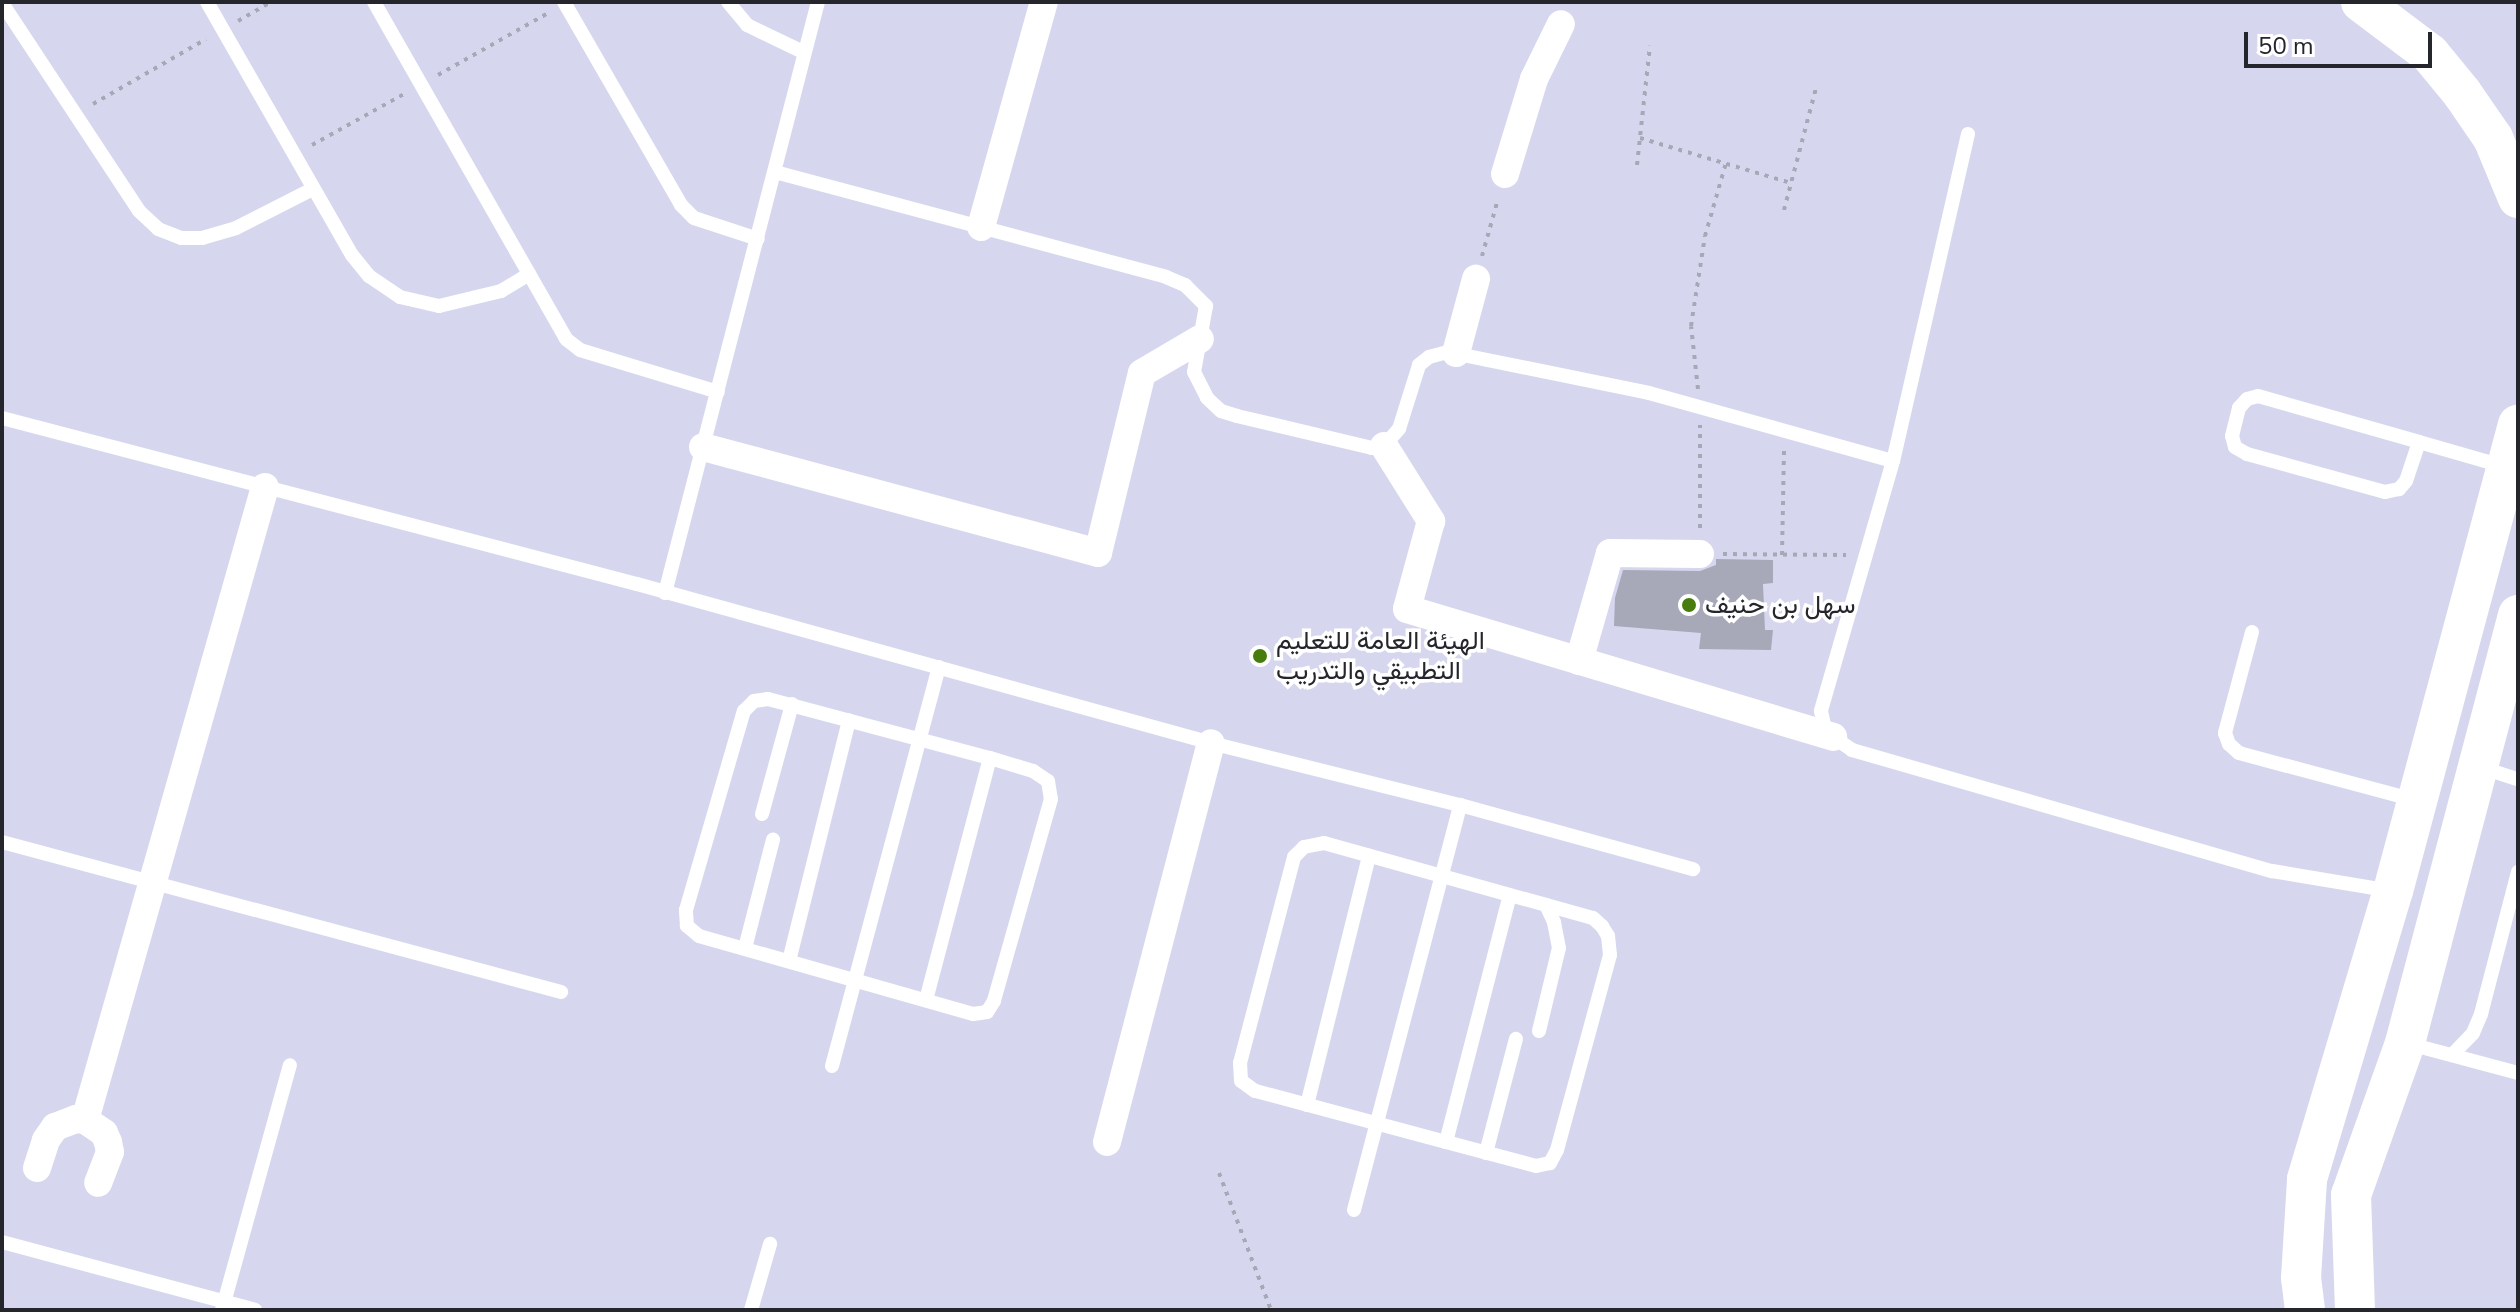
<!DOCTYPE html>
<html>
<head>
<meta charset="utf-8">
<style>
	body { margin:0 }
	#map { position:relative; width:2520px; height:1312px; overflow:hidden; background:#e2e3f4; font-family:"Nunito Sans",Vazirmatn,sans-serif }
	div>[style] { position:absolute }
	.built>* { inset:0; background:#d6d7ef }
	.building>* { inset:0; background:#a7a8b8 }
	.path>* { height:4px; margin-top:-2px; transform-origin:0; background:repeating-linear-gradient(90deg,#a7a8b6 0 4px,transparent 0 10px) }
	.lane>* { height:14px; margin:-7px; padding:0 7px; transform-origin:7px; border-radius:7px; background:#fff }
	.street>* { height:28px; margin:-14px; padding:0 14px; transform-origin:14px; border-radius:14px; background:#fff }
	.secondary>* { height:40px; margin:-20px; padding:0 20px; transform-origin:20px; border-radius:20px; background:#fff }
	.dots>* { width:22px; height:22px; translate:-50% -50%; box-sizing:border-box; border:4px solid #fff; border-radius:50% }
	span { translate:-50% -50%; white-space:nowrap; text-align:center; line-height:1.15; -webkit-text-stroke:7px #fff; paint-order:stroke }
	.poi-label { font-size:26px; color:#25262c }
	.left { translate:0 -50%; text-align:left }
	.frame { position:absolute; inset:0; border:4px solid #25262c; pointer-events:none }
	.scale { position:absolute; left:2244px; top:32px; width:188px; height:36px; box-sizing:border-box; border:4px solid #25262c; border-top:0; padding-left:10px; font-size:24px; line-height:28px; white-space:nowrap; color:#25262c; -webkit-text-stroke:6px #fff; paint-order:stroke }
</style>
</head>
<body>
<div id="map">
	<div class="built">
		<div style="clip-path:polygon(2px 2px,2518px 2px,2518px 1310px,2px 1310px)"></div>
	</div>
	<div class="building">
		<div style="clip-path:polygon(1716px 559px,1773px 560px,1773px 583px,1763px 584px,1765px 630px,1773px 630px,1771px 650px,1699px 649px,1701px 633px,1614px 626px,1615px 598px,1623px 570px,1700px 571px,1716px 565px)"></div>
	</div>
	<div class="path">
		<div style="left:238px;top:21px;width:38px;rotate:-30deg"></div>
		<div style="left:438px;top:75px;width:126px;rotate:-29.4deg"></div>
		<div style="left:93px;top:104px;width:130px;rotate:-29.9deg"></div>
		<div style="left:1640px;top:138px;width:158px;rotate:16.6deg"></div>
		<div style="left:312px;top:145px;width:107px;rotate:-29deg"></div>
		<div style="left:1637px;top:165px;width:120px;rotate:-83.8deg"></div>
		<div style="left:1784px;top:210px;width:126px;rotate:-75.3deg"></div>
		<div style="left:1482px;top:256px;width:59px;rotate:-74.3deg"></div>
		<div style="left:1698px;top:389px;width:63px;rotate:-96.3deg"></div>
		<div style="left:1691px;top:326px;width:91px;rotate:-81.2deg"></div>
		<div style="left:1705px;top:236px;width:76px;rotate:-74deg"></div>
		<div style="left:1700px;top:528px;width:103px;rotate:-90deg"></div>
		<div style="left:1723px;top:554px;width:123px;rotate:0.5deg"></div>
		<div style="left:1782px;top:555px;width:106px;rotate:-88.9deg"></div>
		<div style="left:1219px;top:1173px;width:147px;rotate:69.2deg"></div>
	</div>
	<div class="lane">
		<div style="left:207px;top:2px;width:292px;rotate:60.2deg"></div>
		<div style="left:352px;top:255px;width:27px;rotate:51deg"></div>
		<div style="left:369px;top:276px;width:37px;rotate:34deg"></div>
		<div style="left:400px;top:297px;width:40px;rotate:13deg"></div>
		<div style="left:439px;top:306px;width:64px;rotate:-13.6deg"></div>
		<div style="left:501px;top:291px;width:33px;rotate:-31deg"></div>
		<div style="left:374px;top:2px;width:388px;rotate:60.3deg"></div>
		<div style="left:566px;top:339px;width:18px;rotate:38deg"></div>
		<div style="left:580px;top:350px;width:144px;rotate:16.9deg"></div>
		<div style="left:564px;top:2px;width:234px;rotate:60deg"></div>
		<div style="left:681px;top:205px;width:18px;rotate:45deg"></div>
		<div style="left:694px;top:218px;width:67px;rotate:18.2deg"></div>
		<div style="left:728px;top:2px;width:30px;rotate:50deg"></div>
		<div style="left:747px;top:25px;width:62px;rotate:25.7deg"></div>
		<div style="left:2px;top:3px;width:249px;rotate:56.6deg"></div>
		<div style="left:139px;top:211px;width:26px;rotate:43deg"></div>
		<div style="left:158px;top:229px;width:25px;rotate:21deg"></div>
		<div style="left:181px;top:238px;width:21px"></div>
		<div style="left:202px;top:238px;width:35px;rotate:-16deg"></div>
		<div style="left:236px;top:228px;width:86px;rotate:-26.9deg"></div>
		<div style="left:1968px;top:134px;width:335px;rotate:102.9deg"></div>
		<div style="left:1893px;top:461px;width:260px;rotate:106.1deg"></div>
		<div style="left:1821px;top:711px;width:14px;rotate:78deg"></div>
		<div style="left:1824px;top:725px;width:15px;rotate:53deg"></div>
		<div style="left:1833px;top:737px;width:23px;rotate:34deg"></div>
		<div style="left:1852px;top:750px;width:437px;rotate:16.1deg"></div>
		<div style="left:2272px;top:871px;width:122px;rotate:9.5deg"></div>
		<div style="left:775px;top:172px;width:405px;rotate:15deg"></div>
		<div style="left:1166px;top:277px;width:21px;rotate:23deg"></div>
		<div style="left:1185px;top:285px;width:30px;rotate:45deg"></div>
		<div style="left:1206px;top:306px;width:67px;rotate:100.3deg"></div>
		<div style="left:1194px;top:372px;width:29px;rotate:63deg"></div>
		<div style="left:1207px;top:398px;width:19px;rotate:43deg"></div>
		<div style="left:1221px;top:411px;width:17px;rotate:17deg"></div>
		<div style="left:1237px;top:416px;width:139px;rotate:13.3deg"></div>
		<div style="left:1372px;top:448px;width:12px;rotate:-9deg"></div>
		<div style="left:1384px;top:446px;width:23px;rotate:-49deg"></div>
		<div style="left:1399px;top:429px;width:67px;rotate:-72.6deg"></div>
		<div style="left:1419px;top:365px;width:13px;rotate:-39deg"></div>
		<div style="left:1429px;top:357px;width:20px;rotate:-15deg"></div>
		<div style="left:1448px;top:352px;width:205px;rotate:11.5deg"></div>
		<div style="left:1649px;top:393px;width:253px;rotate:15.6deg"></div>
		<div style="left:2px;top:418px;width:656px;rotate:14.65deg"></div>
		<div style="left:637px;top:584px;width:596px;rotate:15.48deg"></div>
		<div style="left:1211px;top:743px;width:257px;rotate:14deg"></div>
		<div style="left:1460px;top:805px;width:242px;rotate:15.4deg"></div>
		<div style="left:2419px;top:442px;width:41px;rotate:108.4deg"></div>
		<div style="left:2406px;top:481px;width:11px;rotate:131deg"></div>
		<div style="left:2399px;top:489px;width:14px;rotate:168deg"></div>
		<div style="left:2385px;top:492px;width:143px;rotate:-164.6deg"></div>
		<div style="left:2247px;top:454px;width:14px;rotate:-150deg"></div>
		<div style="left:2235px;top:447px;width:11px;rotate:-105deg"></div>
		<div style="left:2232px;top:436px;width:29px;rotate:-76deg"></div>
		<div style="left:2239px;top:408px;width:12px;rotate:-48deg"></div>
		<div style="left:2247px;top:399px;width:11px;rotate:-15deg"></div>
		<div style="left:2258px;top:396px;width:167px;rotate:15.9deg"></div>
		<div style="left:2419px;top:442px;width:86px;rotate:16.1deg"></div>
		<div style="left:665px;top:593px;width:610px;rotate:-75.49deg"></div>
		<div style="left:2252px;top:632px;width:105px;rotate:105deg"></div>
		<div style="left:2225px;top:733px;width:12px;rotate:70deg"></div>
		<div style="left:2229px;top:744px;width:13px;rotate:42deg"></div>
		<div style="left:2239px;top:753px;width:181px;rotate:15deg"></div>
		<div style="left:768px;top:699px;width:230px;rotate:14.9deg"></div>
		<div style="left:990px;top:758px;width:45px;rotate:16.8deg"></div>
		<div style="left:1033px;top:771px;width:18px;rotate:34deg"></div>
		<div style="left:1048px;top:781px;width:18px;rotate:81deg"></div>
		<div style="left:1051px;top:799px;width:210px;rotate:105.8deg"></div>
		<div style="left:994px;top:1001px;width:13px;rotate:122deg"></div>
		<div style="left:987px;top:1012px;width:14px;rotate:172deg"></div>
		<div style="left:973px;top:1014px;width:285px;rotate:-164.1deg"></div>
		<div style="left:699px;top:936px;width:16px;rotate:-140deg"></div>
		<div style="left:687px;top:926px;width:16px;rotate:-94deg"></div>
		<div style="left:686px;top:910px;width:207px;rotate:-73.8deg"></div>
		<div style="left:744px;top:711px;width:14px;rotate:-45deg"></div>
		<div style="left:754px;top:701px;width:14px;rotate:-8deg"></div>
		<div style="left:2480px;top:767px;width:40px;rotate:18deg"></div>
		<div style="left:762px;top:814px;width:114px;rotate:-74.7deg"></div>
		<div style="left:2px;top:842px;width:579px;rotate:15.02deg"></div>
		<div style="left:1324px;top:843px;width:279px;rotate:15.6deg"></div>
		<div style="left:1593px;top:918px;width:12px;rotate:42deg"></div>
		<div style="left:1602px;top:926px;width:12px;rotate:59deg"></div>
		<div style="left:1608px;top:936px;width:19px;rotate:84deg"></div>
		<div style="left:1610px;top:955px;width:202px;rotate:105.2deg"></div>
		<div style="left:1557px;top:1150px;width:15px;rotate:118deg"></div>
		<div style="left:1550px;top:1163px;width:14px;rotate:168deg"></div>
		<div style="left:1536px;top:1166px;width:93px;rotate:-165.1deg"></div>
		<div style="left:1446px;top:1142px;width:198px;rotate:-165deg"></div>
		<div style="left:1255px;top:1091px;width:17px;rotate:-144deg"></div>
		<div style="left:1241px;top:1081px;width:18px;rotate:-93deg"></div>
		<div style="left:1240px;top:1063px;width:213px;rotate:-75.3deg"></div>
		<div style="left:1294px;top:857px;width:14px;rotate:-45deg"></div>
		<div style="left:1304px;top:847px;width:20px;rotate:-11deg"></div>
		<div style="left:745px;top:948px;width:112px;rotate:-75.5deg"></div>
		<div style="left:789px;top:961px;width:248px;rotate:-76deg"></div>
		<div style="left:926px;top:1000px;width:250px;rotate:-75.2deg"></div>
		<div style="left:1539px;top:1031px;width:85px;rotate:-76.5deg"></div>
		<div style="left:1559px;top:948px;width:26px;rotate:-101deg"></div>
		<div style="left:1554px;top:922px;width:19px;rotate:-115deg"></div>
		<div style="left:2406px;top:1043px;width:116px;rotate:15deg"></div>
		<div style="left:2452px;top:1055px;width:30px;rotate:-46deg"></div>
		<div style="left:2473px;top:1033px;width:21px;rotate:-67deg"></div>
		<div style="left:2481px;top:1014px;width:147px;rotate:-75.4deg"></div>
		<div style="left:832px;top:1066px;width:413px;rotate:-75deg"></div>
		<div style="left:1307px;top:1105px;width:257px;rotate:-76deg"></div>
		<div style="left:1446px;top:1142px;width:255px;rotate:-75.5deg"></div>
		<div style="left:1486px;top:1153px;width:118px;rotate:-75.3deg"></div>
		<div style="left:1354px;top:1210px;width:419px;rotate:-75.3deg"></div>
		<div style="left:2px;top:1242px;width:262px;rotate:15deg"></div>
		<div style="left:222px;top:1310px;width:254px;rotate:-74.5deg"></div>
		<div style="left:751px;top:1310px;width:69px;rotate:-73.9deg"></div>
	</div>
	<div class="street">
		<div style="left:1505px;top:174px;width:99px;rotate:-73deg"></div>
		<div style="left:1534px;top:79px;width:61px;rotate:-63.9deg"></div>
		<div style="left:981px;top:227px;width:234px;rotate:-74.4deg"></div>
		<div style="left:1456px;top:353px;width:77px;rotate:-74.9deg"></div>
		<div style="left:1384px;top:446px;width:89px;rotate:57.9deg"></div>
		<div style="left:1431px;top:521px;width:91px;rotate:105.3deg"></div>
		<div style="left:1407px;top:609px;width:445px;rotate:16.7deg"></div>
		<div style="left:703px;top:447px;width:409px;rotate:15deg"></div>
		<div style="left:1098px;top:553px;width:185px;rotate:-76.3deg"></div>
		<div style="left:1142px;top:373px;width:67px;rotate:-30.4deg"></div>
		<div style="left:1579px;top:661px;width:112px;rotate:-74deg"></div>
		<div style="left:1610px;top:553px;width:90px;rotate:0.6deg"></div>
		<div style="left:85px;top:1120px;width:658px;rotate:-74.13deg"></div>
		<div style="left:1107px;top:1142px;width:412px;rotate:-75.4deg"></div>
		<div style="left:37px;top:1168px;width:29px;rotate:-72deg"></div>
		<div style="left:46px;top:1140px;width:16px;rotate:-55deg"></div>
		<div style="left:55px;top:1127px;width:22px;rotate:-21deg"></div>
		<div style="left:76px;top:1119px;width:9px;rotate:6deg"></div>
		<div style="left:85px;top:1120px;width:23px;rotate:34deg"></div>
		<div style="left:104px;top:1133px;width:10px;rotate:66deg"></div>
		<div style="left:108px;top:1142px;width:10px;rotate:79deg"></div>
		<div style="left:110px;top:1152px;width:33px;rotate:111deg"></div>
	</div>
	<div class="secondary">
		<div style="left:2361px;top:2px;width:86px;rotate:37deg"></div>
		<div style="left:2430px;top:54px;width:50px;rotate:50.6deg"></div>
		<div style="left:2462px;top:93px;width:55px;rotate:55.4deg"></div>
		<div style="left:2493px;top:138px;width:65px;rotate:67.4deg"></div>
		<div style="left:2305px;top:1310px;width:32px;rotate:-97deg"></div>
		<div style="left:2301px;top:1278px;width:99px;rotate:-86.5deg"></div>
		<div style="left:2307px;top:1179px;width:301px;rotate:-73.4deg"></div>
		<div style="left:2393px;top:891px;width:483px;rotate:-75deg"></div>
		<div style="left:2355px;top:1310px;width:115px;rotate:-92deg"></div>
		<div style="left:2351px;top:1195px;width:161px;rotate:-70.4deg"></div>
		<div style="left:2405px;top:1043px;width:443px;rotate:-75.2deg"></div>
	</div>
	<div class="dots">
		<div style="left:1689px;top:605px;background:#487c0e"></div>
		<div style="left:1260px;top:656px;background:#487c0e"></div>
	</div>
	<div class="poi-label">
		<span class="left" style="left:1705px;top:605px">سهل بن حنيف</span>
		<span class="left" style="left:1276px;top:656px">الهيئة العامة للتعليم<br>التطبيقي والتدريب</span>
	</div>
	<div class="frame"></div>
	<div class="scale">50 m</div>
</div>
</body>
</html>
